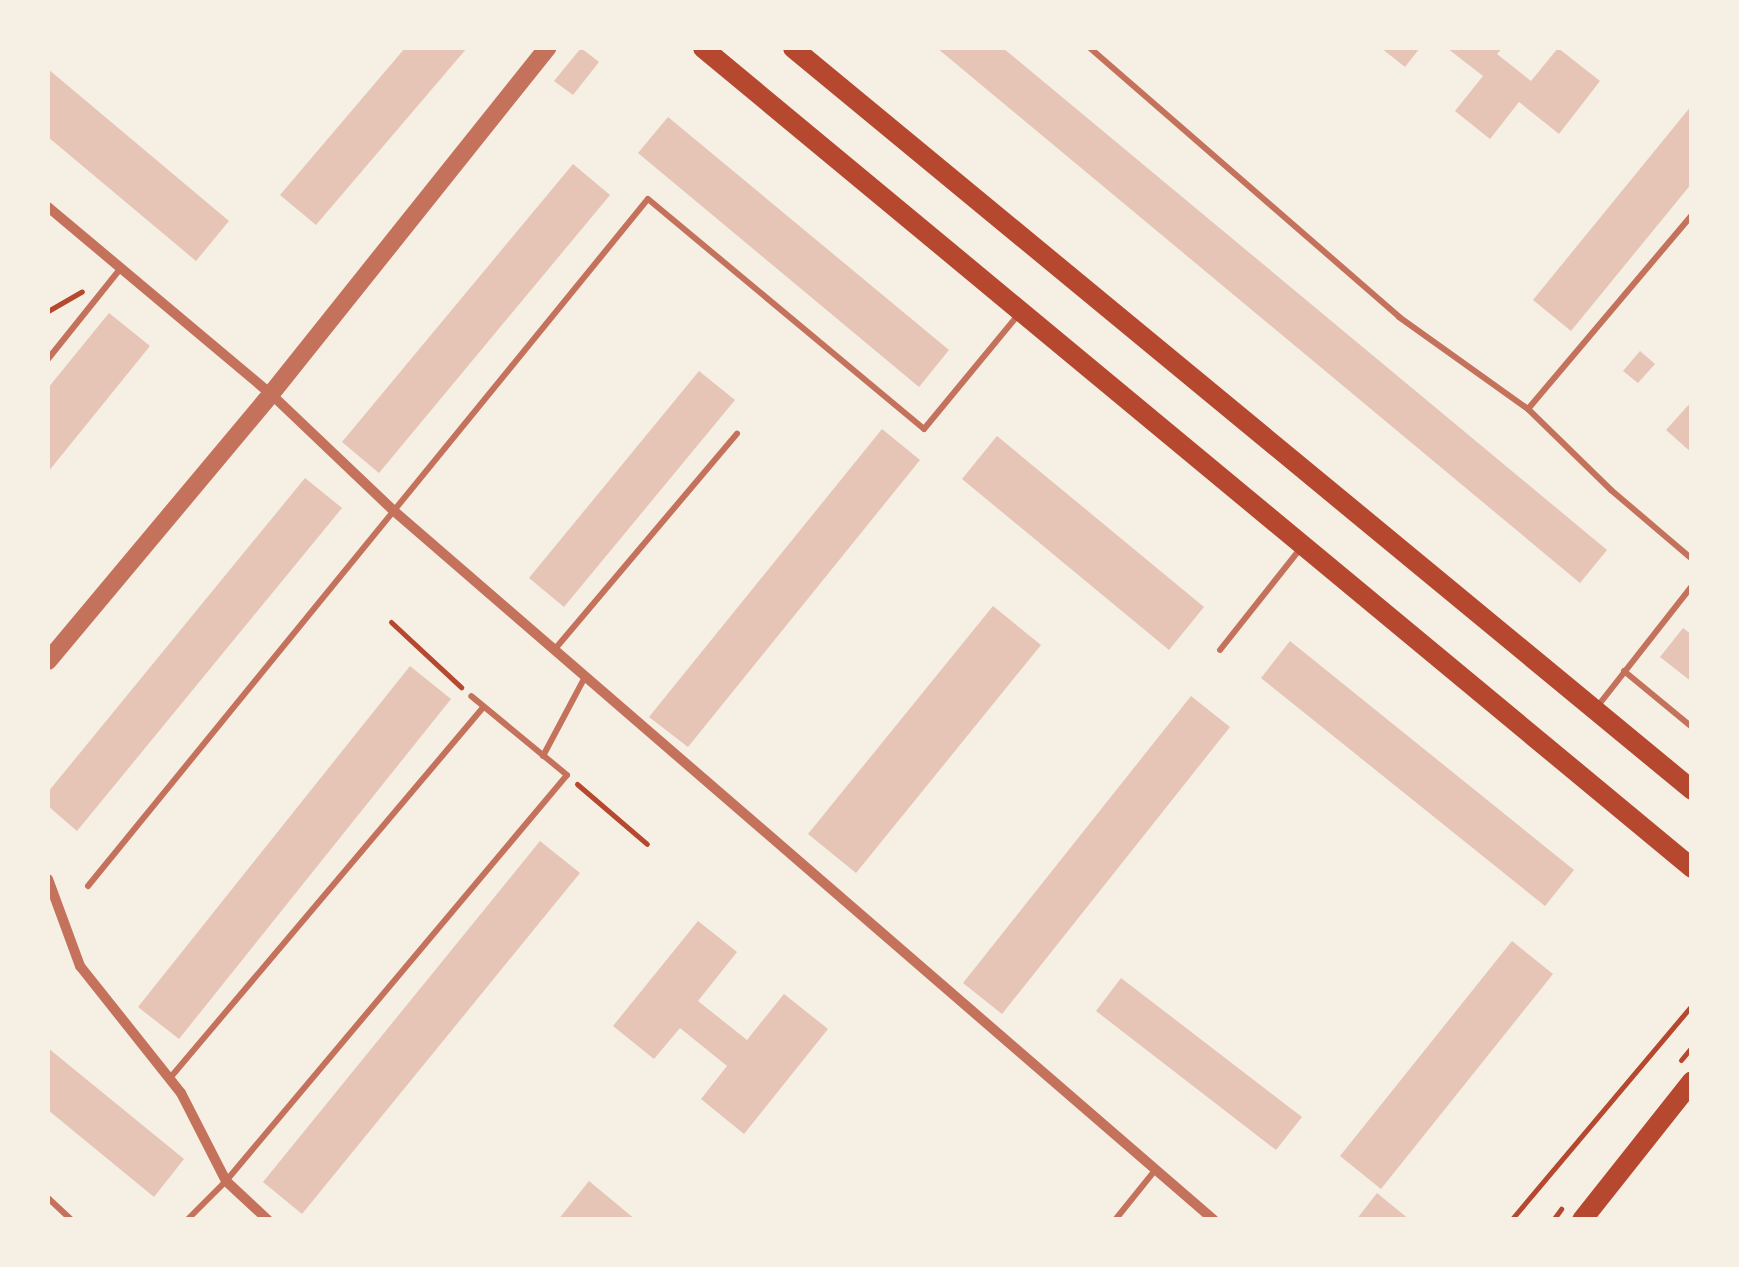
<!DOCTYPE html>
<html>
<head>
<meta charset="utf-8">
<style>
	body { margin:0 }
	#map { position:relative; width:1739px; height:1267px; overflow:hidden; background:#f6efe4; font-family:Commissioner,sans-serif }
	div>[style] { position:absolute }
	.building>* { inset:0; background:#e6c5b7 }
	.path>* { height:5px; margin:-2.5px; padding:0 2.5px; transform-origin:2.5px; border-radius:2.5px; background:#b5482f }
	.service>* { height:6px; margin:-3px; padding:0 3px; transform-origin:3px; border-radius:3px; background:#c5725c }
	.minor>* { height:10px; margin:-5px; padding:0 5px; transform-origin:5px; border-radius:5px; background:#c5725c }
	.tertiary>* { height:18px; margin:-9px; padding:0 9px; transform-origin:9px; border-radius:9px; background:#c5725c }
	.primary>* { height:20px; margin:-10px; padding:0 10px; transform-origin:10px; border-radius:10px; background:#b5482f }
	span { translate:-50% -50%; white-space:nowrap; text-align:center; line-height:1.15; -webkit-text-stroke:9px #f6efe4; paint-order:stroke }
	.frame { position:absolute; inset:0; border:50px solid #f6efe4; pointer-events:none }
</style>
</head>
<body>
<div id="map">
	<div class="building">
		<div style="clip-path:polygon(405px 48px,467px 48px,316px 225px,280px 195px)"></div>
		<div style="clip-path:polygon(581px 48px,599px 62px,573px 95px,554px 81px)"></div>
		<div style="clip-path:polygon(937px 48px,1003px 48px,1607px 550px,1580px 583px)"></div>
		<div style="clip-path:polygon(1381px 48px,1420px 48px,1405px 67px)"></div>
		<div style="clip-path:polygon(1447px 48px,1502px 48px,1497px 54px,1531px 81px,1558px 48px,1600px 81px,1559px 134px,1519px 102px,1490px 139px,1455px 111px,1483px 76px)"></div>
		<div style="clip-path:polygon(48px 69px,229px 221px,196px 261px,48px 137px)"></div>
		<div style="clip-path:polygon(1692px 105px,1692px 183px,1571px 331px,1533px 300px)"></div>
		<div style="clip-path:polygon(668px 117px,949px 350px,919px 387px,638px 153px)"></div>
		<div style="clip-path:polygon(573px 164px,610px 195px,379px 473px,342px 442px)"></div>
		<div style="clip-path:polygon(109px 313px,150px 346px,48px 472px,48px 388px)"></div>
		<div style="clip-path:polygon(1640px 351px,1655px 364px,1638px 383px,1623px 371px)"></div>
		<div style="clip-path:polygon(699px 371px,735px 400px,564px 607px,529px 578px)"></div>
		<div style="clip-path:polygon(1692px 401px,1692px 453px,1666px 430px)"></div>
		<div style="clip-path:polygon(882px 429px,920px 460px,688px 747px,649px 717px)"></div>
		<div style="clip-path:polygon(997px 436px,1204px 607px,1169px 650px,962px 479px)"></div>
		<div style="clip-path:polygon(305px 478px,342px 508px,77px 831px,48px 806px,48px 792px)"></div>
		<div style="clip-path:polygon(993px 606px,1041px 645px,856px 873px,808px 834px)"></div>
		<div style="clip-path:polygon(1683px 628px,1692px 635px,1692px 682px,1660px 657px)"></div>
		<div style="clip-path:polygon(1290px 641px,1574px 870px,1545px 906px,1261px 678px)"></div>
		<div style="clip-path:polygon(410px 666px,451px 699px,179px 1039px,138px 1007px)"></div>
		<div style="clip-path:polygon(1191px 696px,1230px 727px,1002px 1014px,963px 983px)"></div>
		<div style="clip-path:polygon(540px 841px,580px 873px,302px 1214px,263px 1182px)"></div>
		<div style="clip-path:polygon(698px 921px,737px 952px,698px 1001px,747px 1040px,784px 994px,828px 1029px,744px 1134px,701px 1099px,727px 1066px,680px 1028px,654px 1059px,613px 1026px)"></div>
		<div style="clip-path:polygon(1512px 941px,1553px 974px,1381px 1189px,1340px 1156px)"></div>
		<div style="clip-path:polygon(1121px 978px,1302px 1117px,1276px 1150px,1096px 1011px)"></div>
		<div style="clip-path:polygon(48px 1048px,184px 1159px,154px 1197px,48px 1110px)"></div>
		<div style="clip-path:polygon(589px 1181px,636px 1220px,558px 1220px)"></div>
		<div style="clip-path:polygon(1377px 1193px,1410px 1220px,1356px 1220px)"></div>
	</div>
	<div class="path">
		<div style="left:48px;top:311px;width:39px;rotate:-30deg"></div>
		<div style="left:391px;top:622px;width:96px;rotate:42.9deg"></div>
		<div style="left:577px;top:784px;width:92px;rotate:40.6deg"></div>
		<div style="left:1681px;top:1060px;width:17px;rotate:-50deg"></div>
		<div style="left:1511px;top:1220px;width:281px;rotate:-49.9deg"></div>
		<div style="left:1553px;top:1220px;width:14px;rotate:-54deg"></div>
	</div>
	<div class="service">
		<div style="left:1090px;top:48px;width:410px;rotate:41deg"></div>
		<div style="left:1399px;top:317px;width:158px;rotate:35.5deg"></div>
		<div style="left:1528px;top:409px;width:116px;rotate:44.3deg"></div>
		<div style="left:1611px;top:490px;width:106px;rotate:40.4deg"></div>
		<div style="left:48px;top:359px;width:115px;rotate:-51.3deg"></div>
		<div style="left:1528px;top:409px;width:254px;rotate:-49.8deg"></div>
		<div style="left:555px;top:649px;width:282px;rotate:-49.8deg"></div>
		<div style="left:1220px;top:650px;width:129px;rotate:-51.6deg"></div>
		<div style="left:1624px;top:671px;width:88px;rotate:39.5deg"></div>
		<div style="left:1597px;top:707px;width:154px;rotate:-51.9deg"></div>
		<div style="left:543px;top:756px;width:89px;rotate:-62deg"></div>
		<div style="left:88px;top:886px;width:886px;rotate:-50.82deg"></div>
		<div style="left:648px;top:199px;width:359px;rotate:39.8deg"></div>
		<div style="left:924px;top:429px;width:146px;rotate:-50.5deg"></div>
		<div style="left:170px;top:1078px;width:485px;rotate:-49.8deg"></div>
		<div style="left:48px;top:1198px;width:33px;rotate:43deg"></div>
		<div style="left:187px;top:1220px;width:55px;rotate:-45deg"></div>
		<div style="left:226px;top:1181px;width:530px;rotate:-49.97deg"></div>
		<div style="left:567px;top:775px;width:124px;rotate:-140.5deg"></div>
		<div style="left:1115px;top:1220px;width:65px;rotate:-51.2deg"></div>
	</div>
	<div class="minor">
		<div style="left:48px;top:207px;width:291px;rotate:40deg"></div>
		<div style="left:271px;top:394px;width:170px;rotate:43.6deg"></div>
		<div style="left:394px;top:511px;width:1084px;rotate:40.85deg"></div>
		<div style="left:48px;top:879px;width:93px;rotate:69.8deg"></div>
		<div style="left:80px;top:966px;width:162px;rotate:51.5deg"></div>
		<div style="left:181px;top:1093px;width:99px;rotate:62.9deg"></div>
		<div style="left:226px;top:1181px;width:57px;rotate:42.9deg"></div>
	</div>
	<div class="tertiary">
		<div style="left:48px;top:661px;width:348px;rotate:-50.1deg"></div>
		<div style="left:271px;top:394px;width:443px;rotate:-51.4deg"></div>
	</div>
	<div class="primary">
		<div style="left:703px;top:48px;width:1285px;rotate:39.66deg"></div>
		<div style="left:793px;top:48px;width:1166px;rotate:39.53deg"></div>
		<div style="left:1582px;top:1220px;width:177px;rotate:-51.6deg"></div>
	</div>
	<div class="frame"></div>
</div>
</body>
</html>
